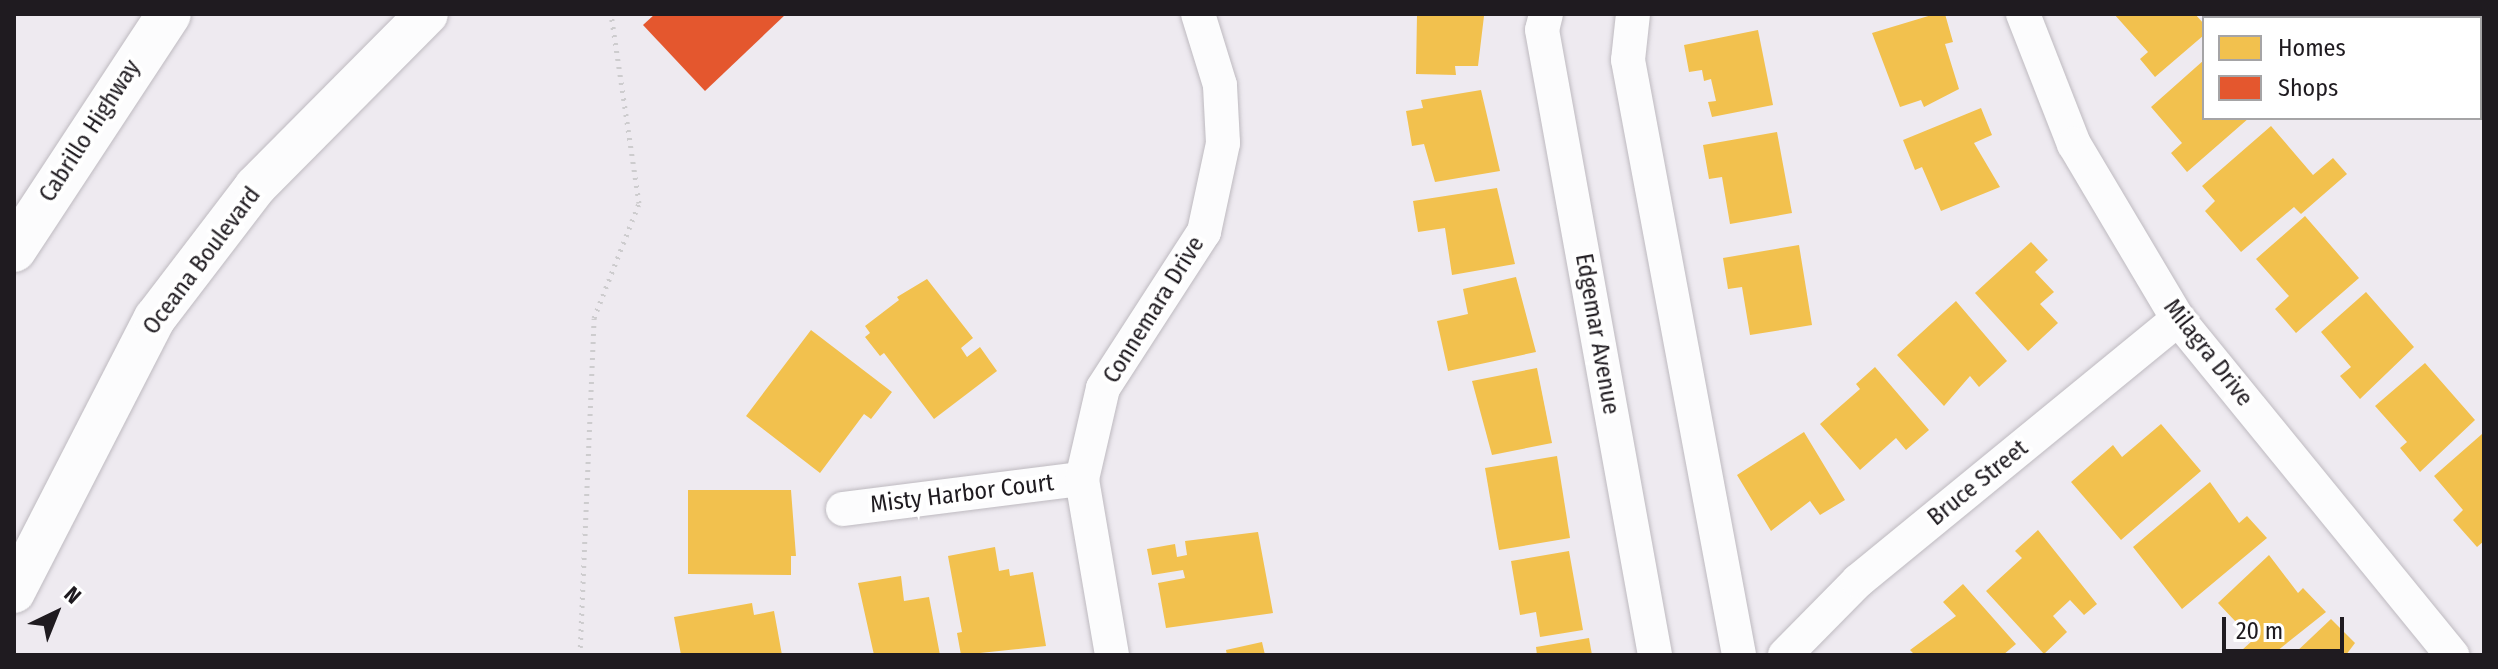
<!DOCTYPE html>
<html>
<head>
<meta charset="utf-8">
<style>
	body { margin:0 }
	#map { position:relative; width:2498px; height:669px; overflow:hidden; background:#eeeaf0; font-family:"Fira Sans Condensed",sans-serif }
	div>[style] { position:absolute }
	.homes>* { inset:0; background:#f2c14e }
	.shops>* { inset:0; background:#e4572e }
	.path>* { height:5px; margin-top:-2.5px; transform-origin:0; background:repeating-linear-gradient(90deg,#cdccce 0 2px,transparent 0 8px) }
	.roads { filter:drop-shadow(0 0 2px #bebac0) drop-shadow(0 0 2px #bebac0) }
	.minor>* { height:34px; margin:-17px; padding:0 17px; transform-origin:17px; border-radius:17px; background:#fcfcfd }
	.tertiary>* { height:42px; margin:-21px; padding:0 21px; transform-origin:21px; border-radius:21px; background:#fcfcfd }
	.motorway>* { height:44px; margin:-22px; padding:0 22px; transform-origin:22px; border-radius:22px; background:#fcfcfd }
	span { translate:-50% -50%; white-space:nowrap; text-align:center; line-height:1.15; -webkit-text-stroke:8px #fff; paint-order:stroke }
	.street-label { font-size:24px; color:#1f1b20 }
	.frame { position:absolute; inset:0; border:16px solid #1f1b20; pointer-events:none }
	.legend { position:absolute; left:2202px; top:16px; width:280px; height:104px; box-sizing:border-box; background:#fff; border:2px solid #a5a4a6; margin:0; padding:10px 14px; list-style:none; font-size:24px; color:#1f1b20 }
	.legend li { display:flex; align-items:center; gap:16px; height:40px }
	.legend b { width:40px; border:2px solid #a5a4a6 }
	.north { position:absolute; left:16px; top:573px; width:80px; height:80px; -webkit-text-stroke:6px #fff; paint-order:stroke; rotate:43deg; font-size:22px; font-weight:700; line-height:32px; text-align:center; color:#1f1b20 }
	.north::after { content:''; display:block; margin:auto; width:28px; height:36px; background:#1f1b20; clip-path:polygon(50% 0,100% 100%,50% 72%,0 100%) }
	.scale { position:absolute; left:2222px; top:617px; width:122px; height:36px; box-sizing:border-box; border:4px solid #1f1b20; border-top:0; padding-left:10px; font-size:24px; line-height:28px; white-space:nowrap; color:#1f1b20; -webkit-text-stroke:6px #fff; paint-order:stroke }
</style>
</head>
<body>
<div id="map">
	<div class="homes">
		<div style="clip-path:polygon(1417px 14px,1484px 16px,1478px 66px,1455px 66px,1456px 75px,1416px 74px)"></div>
		<div style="clip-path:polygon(1935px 14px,1945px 14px,1953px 42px,1945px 44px,1959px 89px,1924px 107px,1921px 100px,1900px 107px,1872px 33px)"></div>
		<div style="clip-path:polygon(2114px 14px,2195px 14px,2204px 24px,2204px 35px,2155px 77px,2140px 59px,2148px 52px)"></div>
		<div style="clip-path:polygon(2439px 14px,2484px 14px,2484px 39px,2480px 18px,2435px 18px)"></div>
		<div style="clip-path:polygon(1758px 30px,1773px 105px,1712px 117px,1708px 102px,1716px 101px,1711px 79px,1704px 81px,1702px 70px,1689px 72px,1684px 45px)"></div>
		<div style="clip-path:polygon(2204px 60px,2204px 118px,2249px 118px,2187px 172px,2171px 153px,2182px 143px,2151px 107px)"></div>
		<div style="clip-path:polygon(1481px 90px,1500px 171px,1435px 182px,1424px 144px,1412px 146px,1406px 111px,1423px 108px,1421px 100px)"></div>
		<div style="clip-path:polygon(1981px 108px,1992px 135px,1974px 143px,2000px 187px,1941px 211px,1922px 167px,1915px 170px,1903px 140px)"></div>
		<div style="clip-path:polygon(2271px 126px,2313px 175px,2333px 158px,2347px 174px,2301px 214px,2294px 207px,2241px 252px,2205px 211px,2215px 201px,2202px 186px)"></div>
		<div style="clip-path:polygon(1777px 132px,1792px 213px,1730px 224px,1722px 177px,1709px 179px,1703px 145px)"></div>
		<div style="clip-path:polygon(1497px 188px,1515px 264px,1452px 275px,1445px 228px,1418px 232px,1413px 201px)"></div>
		<div style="clip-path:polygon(2305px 216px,2359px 278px,2296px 333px,2275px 309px,2289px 296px,2256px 259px)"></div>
		<div style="clip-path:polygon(2031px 242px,2048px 260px,2035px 272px,2054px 292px,2040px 304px,2058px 323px,2028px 351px,1975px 293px)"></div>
		<div style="clip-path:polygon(1799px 245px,1812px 325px,1750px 335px,1742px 287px,1728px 289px,1723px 258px)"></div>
		<div style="clip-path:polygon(1516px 277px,1536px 352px,1448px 371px,1437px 321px,1468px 314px,1463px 289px)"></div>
		<div style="clip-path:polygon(927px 279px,973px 338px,961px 348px,967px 357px,980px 347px,997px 371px,934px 419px,884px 353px,880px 356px,865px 337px,870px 333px,865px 326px,899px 300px,897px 297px)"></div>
		<div style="clip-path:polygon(2366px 292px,2414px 347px,2360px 399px,2340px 376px,2351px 367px,2321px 332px)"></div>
		<div style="clip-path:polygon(1956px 301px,2007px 361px,1979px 387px,1970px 376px,1944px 406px,1897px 355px)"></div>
		<div style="clip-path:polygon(811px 330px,892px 392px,871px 419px,864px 414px,820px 473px,746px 416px)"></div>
		<div style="clip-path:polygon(2425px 363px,2475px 420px,2420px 472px,2400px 448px,2407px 442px,2375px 406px)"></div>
		<div style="clip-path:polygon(1875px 367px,1929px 430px,1906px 450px,1896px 438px,1860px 470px,1820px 424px,1860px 389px,1856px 384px)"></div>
		<div style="clip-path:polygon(1537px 368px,1552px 443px,1492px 455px,1472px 381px)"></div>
		<div style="clip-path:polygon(2161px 424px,2201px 471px,2121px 540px,2071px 482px,2113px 445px,2122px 457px)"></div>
		<div style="clip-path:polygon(1804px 432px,1845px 500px,1820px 515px,1810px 501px,1771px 531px,1737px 475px)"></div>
		<div style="clip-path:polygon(2482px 434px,2484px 541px,2477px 547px,2453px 520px,2463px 510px,2434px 476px)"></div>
		<div style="clip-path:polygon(1557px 456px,1570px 538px,1499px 550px,1485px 468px)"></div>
		<div style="clip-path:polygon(2210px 482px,2239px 523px,2247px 516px,2267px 538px,2182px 609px,2133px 547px)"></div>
		<div style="clip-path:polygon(688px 490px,791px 490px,796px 556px,791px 556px,791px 575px,688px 574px)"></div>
		<div style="clip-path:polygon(2038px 530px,2097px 604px,2084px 615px,2070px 600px,2053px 616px,2067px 632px,2044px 654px,1986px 591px,2022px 558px,2015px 551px)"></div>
		<div style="clip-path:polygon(1258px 532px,1273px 613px,1166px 628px,1158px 583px,1185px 578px,1183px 570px,1152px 575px,1147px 549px,1175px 544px,1177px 557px,1187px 555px,1185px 541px)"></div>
		<div style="clip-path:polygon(995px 547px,999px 571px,1009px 569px,1010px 576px,1033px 572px,1046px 646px,961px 655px,957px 633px,962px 632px,948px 556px)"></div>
		<div style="clip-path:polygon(1569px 551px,1583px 630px,1540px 637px,1536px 612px,1520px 615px,1511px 561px)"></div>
		<div style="clip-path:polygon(2269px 555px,2298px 593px,2303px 588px,2326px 612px,2272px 655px,2247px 655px,2242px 650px,2253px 640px,2218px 603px)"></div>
		<div style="clip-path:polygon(901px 576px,904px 601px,929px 597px,940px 655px,874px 655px,858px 583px)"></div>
		<div style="clip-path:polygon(1963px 584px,2016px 644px,2003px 655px,1915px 655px,1910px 650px,1956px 616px,1943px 602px)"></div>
		<div style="clip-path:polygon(752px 603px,754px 615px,774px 611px,782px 655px,681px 655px,674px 617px)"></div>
		<div style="clip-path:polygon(2331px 619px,2355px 643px,2346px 655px,2293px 655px)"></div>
		<div style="clip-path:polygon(1589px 638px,1592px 655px,1537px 655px,1536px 647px)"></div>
		<div style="clip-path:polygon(1262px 642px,1265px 655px,1227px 655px,1226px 650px)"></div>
	</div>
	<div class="shops">
		<div style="clip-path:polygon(655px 14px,786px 14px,705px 91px,643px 25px)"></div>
	</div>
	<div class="path">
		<div style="left:580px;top:655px;width:337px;rotate:-87.6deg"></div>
		<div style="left:594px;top:318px;width:123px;rotate:-68.6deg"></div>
		<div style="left:639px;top:203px;width:191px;rotate:-98.4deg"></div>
	</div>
	<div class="roads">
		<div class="minor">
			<div style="left:1546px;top:14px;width:16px;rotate:104deg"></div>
			<div style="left:1542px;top:30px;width:635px;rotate:79.75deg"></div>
			<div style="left:1633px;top:14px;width:46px;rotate:96.2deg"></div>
			<div style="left:1628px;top:60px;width:605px;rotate:79.43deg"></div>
			<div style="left:2023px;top:14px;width:140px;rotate:68.6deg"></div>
			<div style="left:2074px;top:144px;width:204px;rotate:59.3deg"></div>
			<div style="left:2178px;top:319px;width:434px;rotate:50.8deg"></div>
			<div style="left:843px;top:509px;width:241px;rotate:-7.2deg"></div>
			<div style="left:1112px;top:655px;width:179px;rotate:-99.7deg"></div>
			<div style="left:1082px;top:479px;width:93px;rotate:-77deg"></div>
			<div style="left:1103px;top:388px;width:186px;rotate:-57.1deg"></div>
			<div style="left:1204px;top:232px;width:91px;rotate:-77.9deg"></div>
			<div style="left:1223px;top:143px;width:58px;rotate:-93deg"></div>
			<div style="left:1220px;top:85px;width:74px;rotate:-107.2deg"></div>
			<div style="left:1785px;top:655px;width:104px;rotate:-45.4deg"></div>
			<div style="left:1858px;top:581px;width:414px;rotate:-39.3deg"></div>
		</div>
		<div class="tertiary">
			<div style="left:14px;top:592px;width:308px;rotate:-62.8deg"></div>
			<div style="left:155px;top:318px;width:165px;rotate:-52.6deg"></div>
			<div style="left:255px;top:187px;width:244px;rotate:-45.2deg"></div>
		</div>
		<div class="motorway">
			<div style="left:14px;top:250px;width:282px;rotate:-56.7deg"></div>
		</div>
	</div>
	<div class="street-label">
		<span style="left:90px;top:131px;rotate:-57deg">Cabrillo Highway</span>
		<span style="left:202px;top:261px;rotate:-53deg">Oceana Boulevard</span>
		<span style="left:1154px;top:310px;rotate:-58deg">Connemara Drive</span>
		<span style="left:1597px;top:334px;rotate:80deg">Edgemar Avenue</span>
		<span style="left:2208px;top:353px;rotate:52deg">Milagra Drive</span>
		<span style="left:1978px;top:483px;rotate:-39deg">Bruce Street</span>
		<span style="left:962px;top:494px;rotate:-7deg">Misty Harbor Court</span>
	</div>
	<div class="frame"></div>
	<ul class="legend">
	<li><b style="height:22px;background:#f2c14e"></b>Homes</li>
	<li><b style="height:22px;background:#e4572e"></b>Shops</li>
	</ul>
	<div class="north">N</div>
	<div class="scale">20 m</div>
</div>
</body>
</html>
